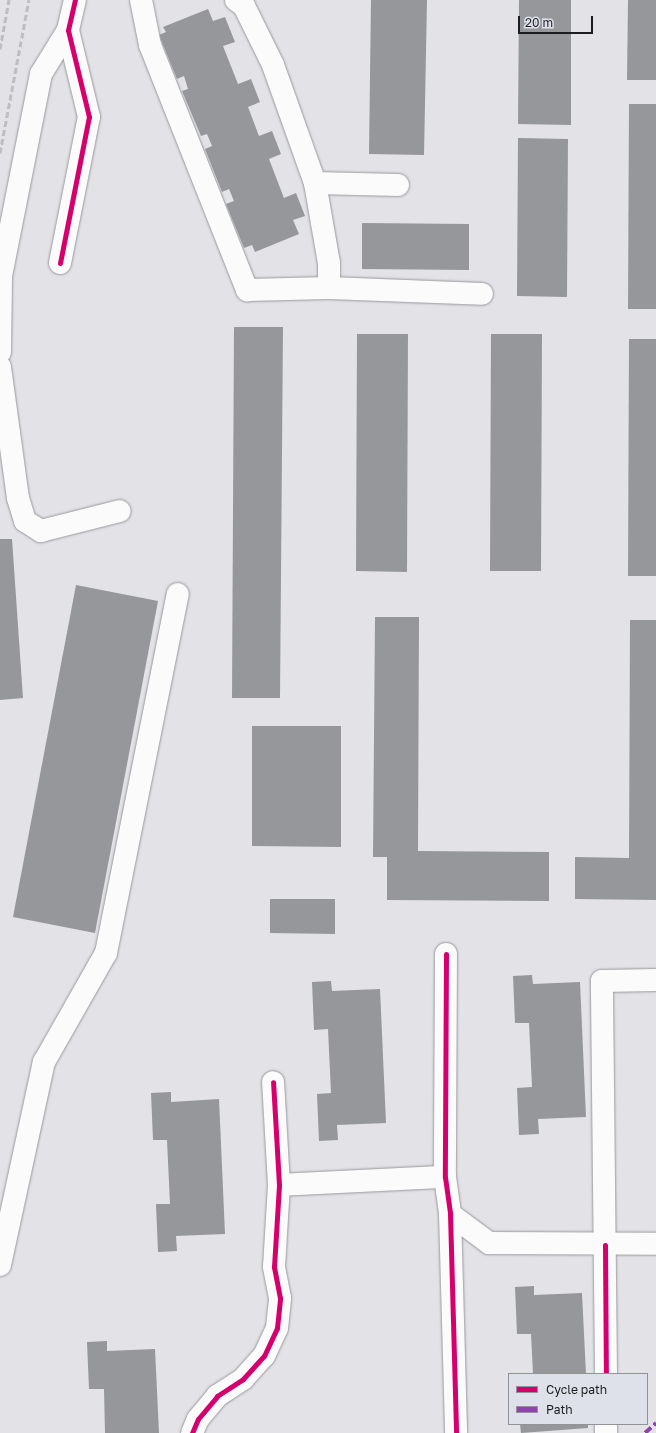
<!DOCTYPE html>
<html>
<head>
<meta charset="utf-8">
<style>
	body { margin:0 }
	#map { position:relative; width:656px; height:1433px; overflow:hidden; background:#e2e2e7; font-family:"Golos Text",sans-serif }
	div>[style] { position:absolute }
	.building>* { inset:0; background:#96979a }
	.roads { filter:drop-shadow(0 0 1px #99999d) drop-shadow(0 0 1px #99999d) }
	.minor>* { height:22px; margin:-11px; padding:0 11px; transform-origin:11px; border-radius:11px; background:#fbfbfb }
	.rail>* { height:3px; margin-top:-1.5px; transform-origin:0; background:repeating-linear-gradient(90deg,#bebebf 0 6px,transparent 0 9px) }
	.quiet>* { height:4px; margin-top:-2px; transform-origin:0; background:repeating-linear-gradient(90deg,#8e44ad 0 8px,transparent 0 12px) }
	.cycleway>* { height:5px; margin:-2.5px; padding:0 2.5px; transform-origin:2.5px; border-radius:2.5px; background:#d6006c }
	span { translate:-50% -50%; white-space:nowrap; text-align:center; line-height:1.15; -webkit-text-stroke:4px #dfe1ea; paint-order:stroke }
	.legend { position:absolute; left:508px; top:1373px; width:140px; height:52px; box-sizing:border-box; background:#dfe1ea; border:1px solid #919399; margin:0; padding:5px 7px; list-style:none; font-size:12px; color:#1c1d20 }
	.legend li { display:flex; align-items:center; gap:8px; height:20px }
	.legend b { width:20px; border:1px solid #919399 }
	.scale { position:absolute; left:518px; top:16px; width:75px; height:18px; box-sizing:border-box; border:2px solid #1c1d20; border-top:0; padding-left:5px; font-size:12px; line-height:14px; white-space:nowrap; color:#1c1d20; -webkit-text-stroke:3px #dfe1ea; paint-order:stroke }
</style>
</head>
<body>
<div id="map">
	<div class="building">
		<div style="clip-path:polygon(371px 0,427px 0,424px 155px,369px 154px)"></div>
		<div style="clip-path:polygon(519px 0,571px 0,571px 125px,518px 124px)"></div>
		<div style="clip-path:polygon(628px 0,656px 0,656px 80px,627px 80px)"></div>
		<div style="clip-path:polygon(208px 9px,213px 21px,225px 17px,235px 42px,223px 46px,238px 84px,251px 79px,260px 102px,248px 107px,259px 136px,272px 131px,281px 154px,269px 159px,284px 198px,296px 193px,305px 216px,293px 220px,299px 234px,255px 252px,252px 245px,244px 248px,226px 204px,234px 201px,229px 189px,222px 192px,205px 149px,212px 146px,207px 134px,201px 136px,182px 91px,188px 89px,184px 76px,177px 79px,159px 35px,166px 32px,163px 27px)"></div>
		<div style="clip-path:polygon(629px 104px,656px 104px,656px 309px,628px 309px)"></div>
		<div style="clip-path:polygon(518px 138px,568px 139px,567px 297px,517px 296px)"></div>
		<div style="clip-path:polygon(362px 223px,469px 224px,469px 270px,362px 269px)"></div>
		<div style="clip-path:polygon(234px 327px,283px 327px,280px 698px,232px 698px)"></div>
		<div style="clip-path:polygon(357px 334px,408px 334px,407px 572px,356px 571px)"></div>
		<div style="clip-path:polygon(491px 334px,542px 334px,541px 571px,490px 571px)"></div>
		<div style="clip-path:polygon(629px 339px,656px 339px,656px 576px,628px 576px)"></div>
		<div style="clip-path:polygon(0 539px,12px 539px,23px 698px,0 700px)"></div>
		<div style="clip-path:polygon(76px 585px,158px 601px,95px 933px,13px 917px)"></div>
		<div style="clip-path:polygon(375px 617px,419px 617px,418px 851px,549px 852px,549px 901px,387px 900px,387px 857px,373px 857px)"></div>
		<div style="clip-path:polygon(630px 620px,656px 620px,656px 900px,575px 899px,575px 857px,629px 858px)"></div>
		<div style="clip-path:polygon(252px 726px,341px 726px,341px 847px,252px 846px)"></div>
		<div style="clip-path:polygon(270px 899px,335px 899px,335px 934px,270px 933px)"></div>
		<div style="clip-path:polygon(532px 975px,533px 984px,580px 982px,586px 1117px,538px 1119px,539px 1134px,519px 1135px,517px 1088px,532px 1087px,529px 1023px,515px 1023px,513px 976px)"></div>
		<div style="clip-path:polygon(331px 981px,332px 991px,380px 989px,386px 1123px,337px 1125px,338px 1140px,319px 1141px,317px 1094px,331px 1093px,328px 1029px,314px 1030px,312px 982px)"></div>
		<div style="clip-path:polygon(171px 1092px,171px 1102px,219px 1099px,225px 1234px,176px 1236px,177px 1251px,158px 1252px,156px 1204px,170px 1204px,167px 1140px,153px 1140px,151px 1093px)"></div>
		<div style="clip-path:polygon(534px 1286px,534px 1295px,582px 1293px,586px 1374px,533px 1374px,531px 1334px,517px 1334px,515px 1287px)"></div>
		<div style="clip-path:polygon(107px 1341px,107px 1351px,155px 1349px,159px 1433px,105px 1433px,104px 1389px,89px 1389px,87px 1342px)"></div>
		<div style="clip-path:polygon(520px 1424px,588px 1424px,588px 1428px,521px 1433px)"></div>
	</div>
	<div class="roads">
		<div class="minor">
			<div style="left:141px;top:0;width:46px;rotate:78.7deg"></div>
			<div style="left:150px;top:45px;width:264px;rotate:68.4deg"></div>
			<div style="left:247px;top:290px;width:82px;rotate:-1.4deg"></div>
			<div style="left:329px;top:288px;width:153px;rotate:2.2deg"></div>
			<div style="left:236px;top:0;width:10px;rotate:37deg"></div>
			<div style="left:244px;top:6px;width:66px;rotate:63.8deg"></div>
			<div style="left:273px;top:65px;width:125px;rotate:70.4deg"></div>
			<div style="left:315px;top:183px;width:81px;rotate:80.1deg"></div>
			<div style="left:329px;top:263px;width:25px;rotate:90deg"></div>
			<div style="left:315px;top:183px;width:83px;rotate:1.4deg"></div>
			<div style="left:60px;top:263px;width:149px;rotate:-78.8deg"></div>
			<div style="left:89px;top:117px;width:89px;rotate:-103.6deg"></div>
			<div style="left:68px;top:30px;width:31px;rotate:-77deg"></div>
			<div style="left:0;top:352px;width:76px;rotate:-89.2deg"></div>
			<div style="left:1px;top:276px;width:206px;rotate:-78.8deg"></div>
			<div style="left:41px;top:74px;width:52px;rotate:-58.5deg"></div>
			<div style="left:0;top:367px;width:132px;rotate:82.2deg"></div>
			<div style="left:18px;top:498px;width:24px;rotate:73deg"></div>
			<div style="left:25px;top:521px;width:19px;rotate:32deg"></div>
			<div style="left:41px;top:531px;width:81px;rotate:-14.2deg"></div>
			<div style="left:446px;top:954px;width:223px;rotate:90.3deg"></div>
			<div style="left:445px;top:1177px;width:37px;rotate:82deg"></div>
			<div style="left:450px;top:1214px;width:219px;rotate:88.4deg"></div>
			<div style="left:279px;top:1185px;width:166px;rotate:-2.8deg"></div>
			<div style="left:450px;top:1214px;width:49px;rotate:36.6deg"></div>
			<div style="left:489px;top:1243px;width:167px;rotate:0.3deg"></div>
			<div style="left:0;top:1265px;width:208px;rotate:-77.8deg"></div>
			<div style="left:44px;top:1062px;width:125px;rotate:-60.4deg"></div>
			<div style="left:106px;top:953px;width:366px;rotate:-78.7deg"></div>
			<div style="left:606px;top:1374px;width:393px;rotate:-90.6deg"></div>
			<div style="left:602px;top:981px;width:54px;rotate:-1.1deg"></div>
			<div style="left:606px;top:1424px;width:9px;rotate:90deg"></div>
			<div style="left:192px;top:1433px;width:15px;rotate:-67deg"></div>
			<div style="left:198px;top:1419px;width:30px;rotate:-50deg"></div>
			<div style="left:217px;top:1396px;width:31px;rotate:-33deg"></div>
			<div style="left:243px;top:1379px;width:31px;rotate:-48deg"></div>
			<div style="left:264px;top:1356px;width:31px;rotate:-65deg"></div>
			<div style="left:277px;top:1328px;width:30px;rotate:-84deg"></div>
			<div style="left:280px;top:1298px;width:32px;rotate:-101deg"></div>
			<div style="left:274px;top:1267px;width:82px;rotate:-86.5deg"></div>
			<div style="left:279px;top:1185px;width:103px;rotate:-93.3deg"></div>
		</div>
	</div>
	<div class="rail">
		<div style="left:0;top:49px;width:50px;rotate:-79.6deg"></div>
		<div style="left:0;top:153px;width:156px;rotate:-79.3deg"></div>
	</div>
	<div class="quiet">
		<div style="left:645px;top:1433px;width:15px;rotate:-42deg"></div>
	</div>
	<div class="cycleway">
		<div style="left:60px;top:263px;width:149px;rotate:-78.8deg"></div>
		<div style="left:89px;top:117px;width:89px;rotate:-103.6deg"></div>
		<div style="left:68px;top:30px;width:31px;rotate:-77deg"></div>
		<div style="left:446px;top:954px;width:223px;rotate:90.3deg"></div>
		<div style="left:445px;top:1177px;width:37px;rotate:82deg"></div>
		<div style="left:450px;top:1214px;width:219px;rotate:88.4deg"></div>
		<div style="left:605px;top:1245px;width:129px;rotate:89.6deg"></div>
		<div style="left:192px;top:1433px;width:15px;rotate:-67deg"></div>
		<div style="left:198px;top:1419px;width:30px;rotate:-50deg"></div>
		<div style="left:217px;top:1396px;width:31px;rotate:-33deg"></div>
		<div style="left:243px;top:1379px;width:31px;rotate:-48deg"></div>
		<div style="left:264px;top:1356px;width:31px;rotate:-65deg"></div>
		<div style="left:277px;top:1328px;width:30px;rotate:-84deg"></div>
		<div style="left:280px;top:1298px;width:32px;rotate:-101deg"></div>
		<div style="left:274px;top:1267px;width:82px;rotate:-86.5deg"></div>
		<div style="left:279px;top:1185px;width:103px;rotate:-93.3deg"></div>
	</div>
	<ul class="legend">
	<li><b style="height:5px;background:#d6006c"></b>Cycle path</li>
	<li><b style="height:5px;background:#8e44ad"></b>Path</li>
	</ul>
	<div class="scale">20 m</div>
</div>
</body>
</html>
